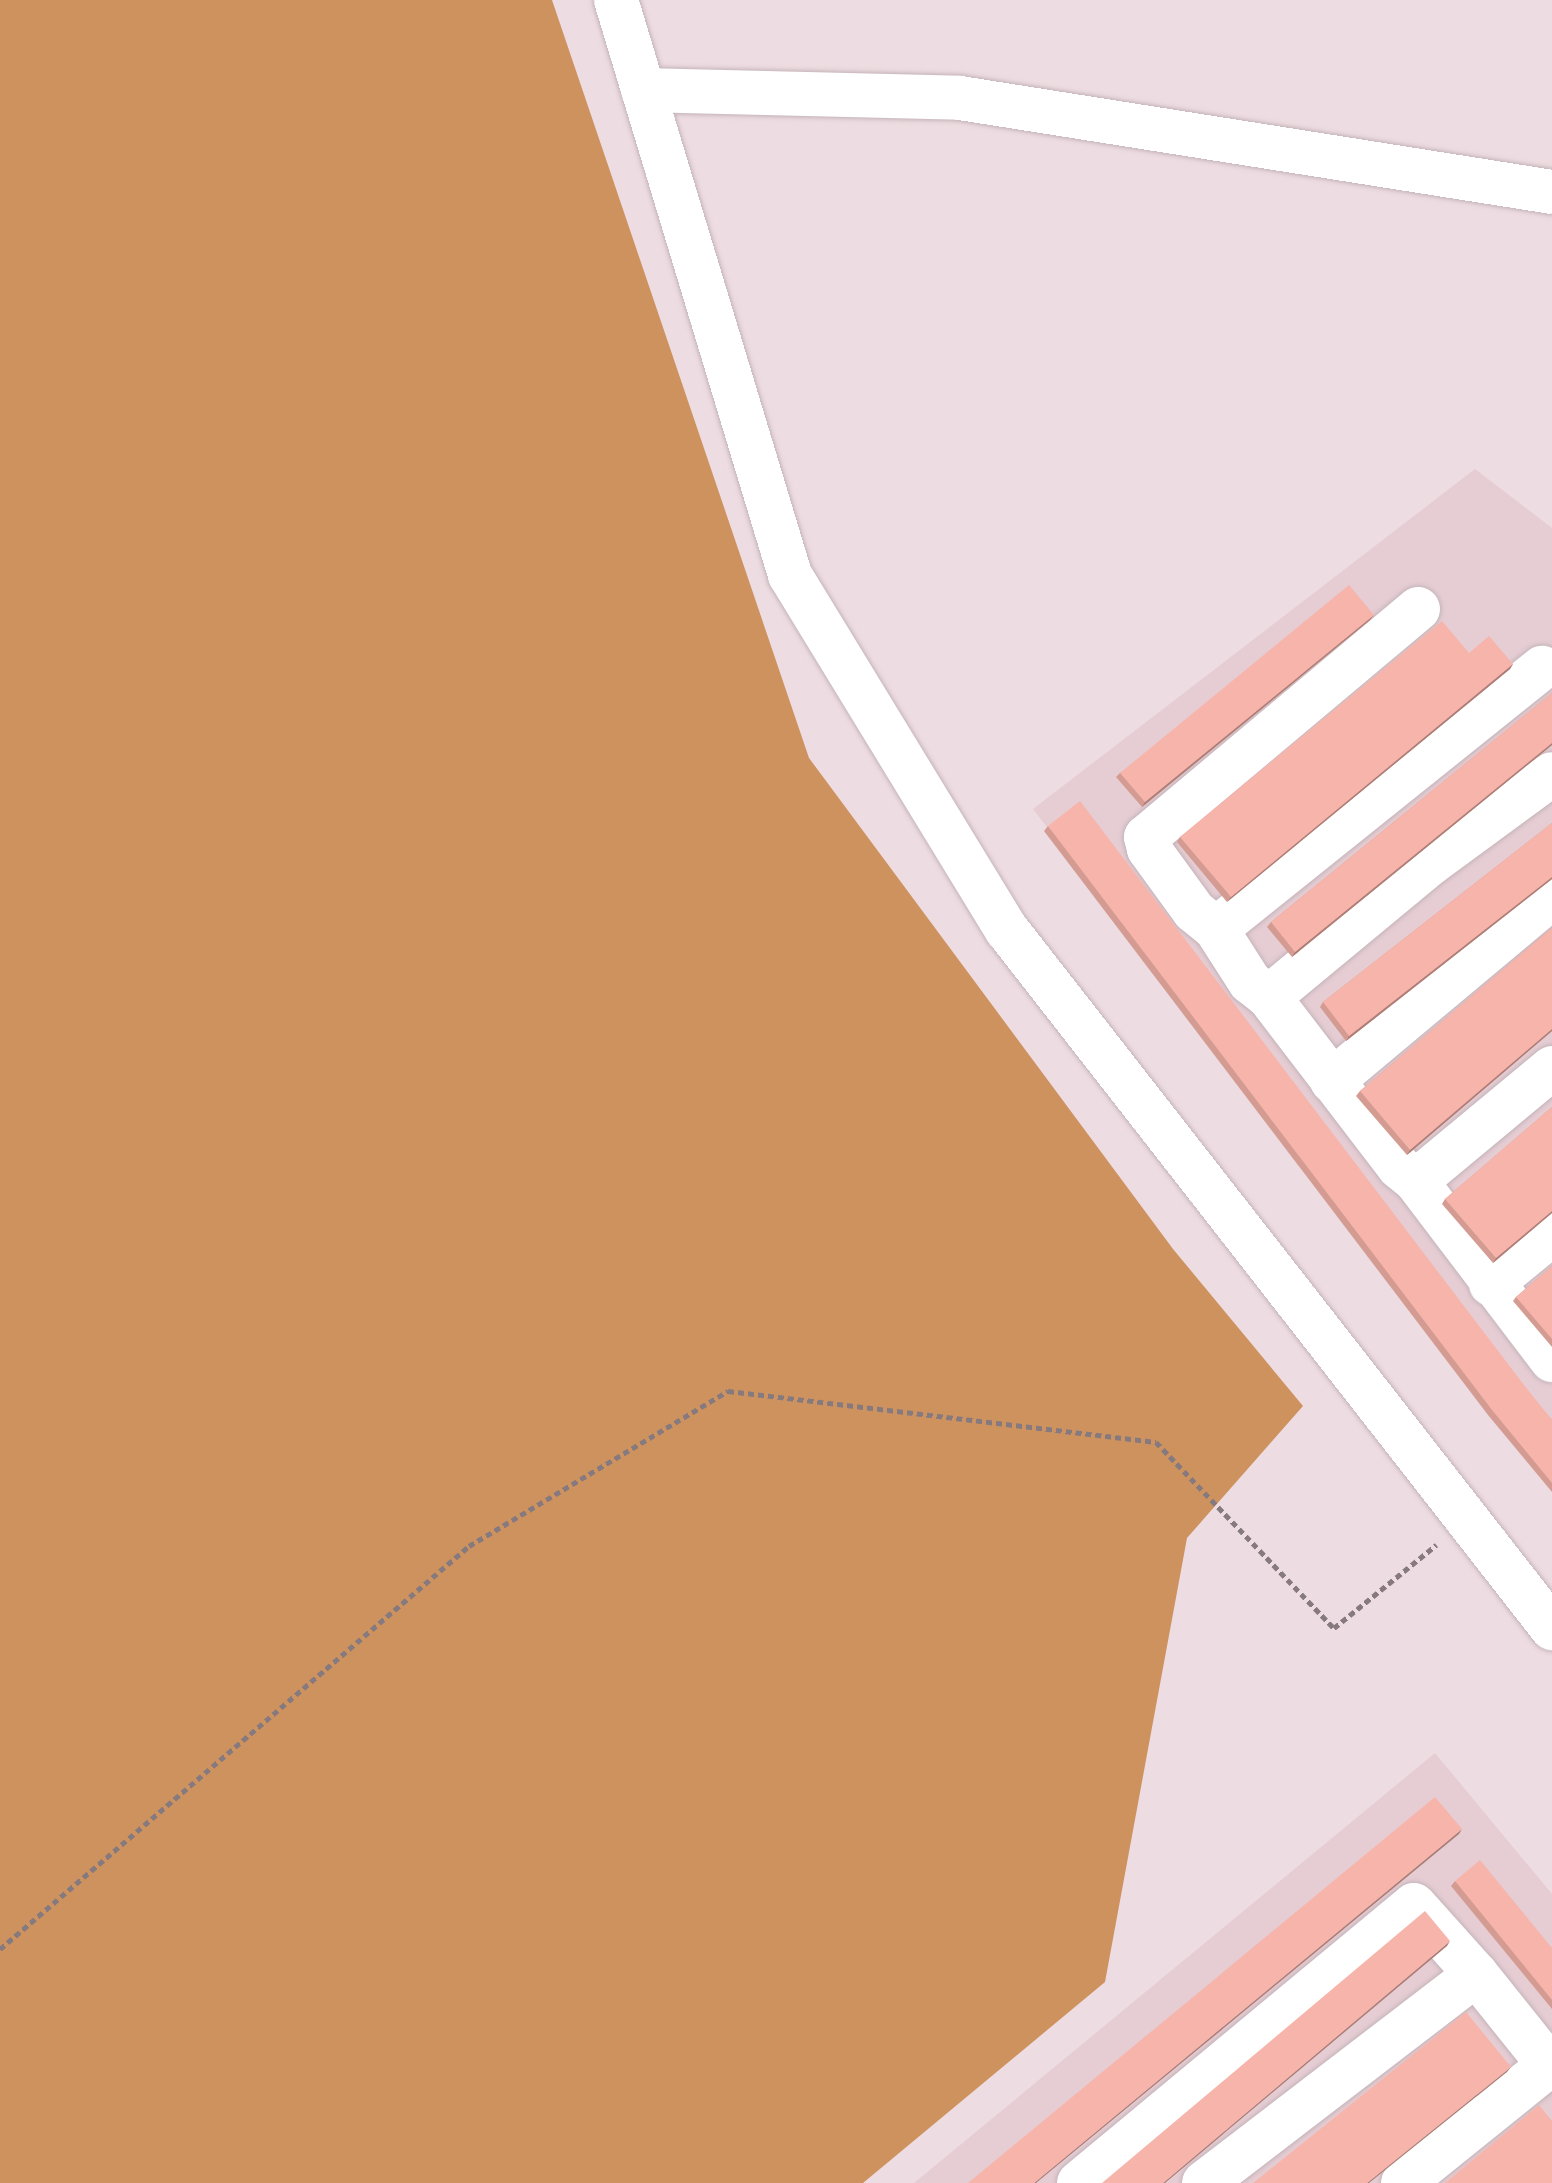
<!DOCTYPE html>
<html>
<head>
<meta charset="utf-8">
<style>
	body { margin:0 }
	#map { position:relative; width:1552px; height:2183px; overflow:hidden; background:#eddce1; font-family:"IBM Plex Serif",serif }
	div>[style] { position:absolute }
	.built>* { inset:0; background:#e6cdd4 }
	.forest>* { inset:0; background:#ce925f }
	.path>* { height:5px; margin-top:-2.5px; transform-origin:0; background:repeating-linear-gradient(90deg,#867a7e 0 6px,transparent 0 10px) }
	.roads { filter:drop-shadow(0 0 2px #c4b4b9) drop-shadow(0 0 2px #c4b4b9) }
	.minor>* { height:44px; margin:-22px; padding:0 22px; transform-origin:22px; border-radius:22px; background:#fff }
	.wall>* { inset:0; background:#d49b92 }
	.shaded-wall>* { inset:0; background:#ac7e77 }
	.building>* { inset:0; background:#f6b4aa }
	span { translate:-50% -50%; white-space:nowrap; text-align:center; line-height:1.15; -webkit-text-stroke:6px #eddce1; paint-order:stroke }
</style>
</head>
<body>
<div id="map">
	<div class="built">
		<div style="clip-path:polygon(1475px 469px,1552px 528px,1552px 1484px,1033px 809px)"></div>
		<div style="clip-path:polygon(1435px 1753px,1552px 1894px,1552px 2183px,914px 2183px)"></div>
	</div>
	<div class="forest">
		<div style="clip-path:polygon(0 0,552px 0,809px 758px,1173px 1249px,1303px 1406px,1187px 1538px,1105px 1982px,863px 2183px,0 2183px)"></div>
	</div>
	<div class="path">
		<div style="left:0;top:1949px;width:618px;rotate:-40.67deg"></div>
		<div style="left:469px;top:1546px;width:302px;rotate:-30.9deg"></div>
		<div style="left:728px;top:1391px;width:431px;rotate:6.8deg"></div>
		<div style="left:1156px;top:1442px;width:257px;rotate:46.3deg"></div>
		<div style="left:1334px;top:1628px;width:132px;rotate:-39.1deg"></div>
	</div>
	<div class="roads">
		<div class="minor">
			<div style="left:616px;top:0;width:601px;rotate:73.16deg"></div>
			<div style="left:790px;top:575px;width:416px;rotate:58.6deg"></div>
			<div style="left:1007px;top:930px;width:886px;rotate:52.02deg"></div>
			<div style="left:643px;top:90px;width:317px;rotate:1.4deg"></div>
			<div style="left:960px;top:98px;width:599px;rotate:9.02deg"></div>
			<div style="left:1418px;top:609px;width:355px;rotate:140deg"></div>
			<div style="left:1146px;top:837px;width:12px;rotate:76deg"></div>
			<div style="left:1149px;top:849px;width:77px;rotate:54deg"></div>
			<div style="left:1194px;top:911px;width:28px;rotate:39deg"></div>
			<div style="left:1216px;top:929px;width:63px;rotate:57.3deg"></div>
			<div style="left:1250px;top:982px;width:24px;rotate:38deg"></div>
			<div style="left:1269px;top:997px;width:214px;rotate:52.6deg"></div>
			<div style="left:1399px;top:1167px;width:22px;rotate:39deg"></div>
			<div style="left:1416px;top:1181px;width:225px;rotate:52.8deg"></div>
			<div style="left:1216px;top:929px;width:418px;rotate:-38.7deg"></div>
			<div style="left:1269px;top:997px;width:210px;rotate:-39.6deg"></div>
			<div style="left:1431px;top:863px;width:150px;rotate:-36.3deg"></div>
			<div style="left:1332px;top:1081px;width:287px;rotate:-39.9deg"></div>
			<div style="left:1416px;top:1181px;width:177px;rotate:-39.7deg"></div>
			<div style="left:1491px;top:1284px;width:79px;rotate:-39.3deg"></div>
			<div style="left:1079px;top:2183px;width:435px;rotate:-39.7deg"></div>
			<div style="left:1414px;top:1905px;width:93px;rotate:48.1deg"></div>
			<div style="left:1476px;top:1974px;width:122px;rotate:51.3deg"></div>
			<div style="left:1204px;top:2183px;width:343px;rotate:-37.5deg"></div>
			<div style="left:1403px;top:2183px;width:188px;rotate:-38.9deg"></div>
		</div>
	</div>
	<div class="wall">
		<div style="clip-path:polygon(1374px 615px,1370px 620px,1142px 807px,1116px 777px,1120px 773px)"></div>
		<div style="clip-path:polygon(1469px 653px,1513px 664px,1510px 669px,1227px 902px,1177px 842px,1180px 837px)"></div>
		<div style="clip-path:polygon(1552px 693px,1552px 745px,1292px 957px,1267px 927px,1271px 922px)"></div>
		<div style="clip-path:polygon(1552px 823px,1552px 879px,1346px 1041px,1320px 1007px,1323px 1002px)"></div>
		<div style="clip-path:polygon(1048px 826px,1552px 1420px,1552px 1492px,1488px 1415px,1044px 831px)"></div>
		<div style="clip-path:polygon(1552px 928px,1552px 1031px,1407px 1155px,1356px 1096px,1360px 1091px)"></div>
		<div style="clip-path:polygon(1552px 1107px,1552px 1213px,1493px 1263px,1442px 1204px,1445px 1199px)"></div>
		<div style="clip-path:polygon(1552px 1266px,1552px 1347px,1513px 1301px,1516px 1297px)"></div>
		<div style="clip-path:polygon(1455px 1881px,1552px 1948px,1552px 2009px,1451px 1886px)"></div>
	</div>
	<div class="shaded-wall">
		<div style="clip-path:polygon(1374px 615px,1370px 620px,1142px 807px,1145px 802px)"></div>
		<div style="clip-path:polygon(1513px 664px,1510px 669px,1227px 902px,1231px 897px)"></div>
		<div style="clip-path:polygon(1552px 743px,1552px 745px,1292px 957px,1295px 952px)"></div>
		<div style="clip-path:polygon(1552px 877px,1552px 879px,1346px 1041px,1349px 1036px)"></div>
		<div style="clip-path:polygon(1552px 1029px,1552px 1031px,1407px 1155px,1410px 1150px)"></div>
		<div style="clip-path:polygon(1552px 1211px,1552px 1213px,1493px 1263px,1496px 1258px)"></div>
		<div style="clip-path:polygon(1462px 1829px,1459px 1834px,1036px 2183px,1034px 2183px)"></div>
		<div style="clip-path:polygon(1450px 1941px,1447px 1946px,1165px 2183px,1163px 2183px)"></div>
		<div style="clip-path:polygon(1511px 2067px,1507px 2072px,1369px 2183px,1367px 2183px)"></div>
	</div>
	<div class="building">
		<div style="clip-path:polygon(1349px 585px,1374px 615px,1145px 802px,1120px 773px)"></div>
		<div style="clip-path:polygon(1442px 621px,1469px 653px,1489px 636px,1513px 664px,1231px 897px,1180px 837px)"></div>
		<div style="clip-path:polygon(1552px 693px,1552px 743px,1295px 952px,1271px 922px)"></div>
		<div style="clip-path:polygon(1080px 801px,1524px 1385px,1552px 1420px,1552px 1483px,1492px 1410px,1048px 826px)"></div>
		<div style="clip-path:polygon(1552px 823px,1552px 877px,1349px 1036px,1323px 1002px)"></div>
		<div style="clip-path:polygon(1552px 928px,1552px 1029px,1410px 1150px,1360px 1091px)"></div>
		<div style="clip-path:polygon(1552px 1107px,1552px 1211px,1496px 1258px,1445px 1199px)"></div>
		<div style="clip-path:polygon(1552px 1266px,1552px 1339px,1516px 1297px)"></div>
		<div style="clip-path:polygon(1435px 1797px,1462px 1829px,1034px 2183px,968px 2183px)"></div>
		<div style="clip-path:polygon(1480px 1860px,1552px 1948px,1552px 2000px,1455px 1881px)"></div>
		<div style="clip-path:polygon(1425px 1911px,1450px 1941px,1163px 2183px,1102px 2183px)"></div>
		<div style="clip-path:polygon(1466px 2012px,1511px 2067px,1367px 2183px,1253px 2183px)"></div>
		<div style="clip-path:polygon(1539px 2105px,1552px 2121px,1552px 2183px,1445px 2183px)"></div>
	</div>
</div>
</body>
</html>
